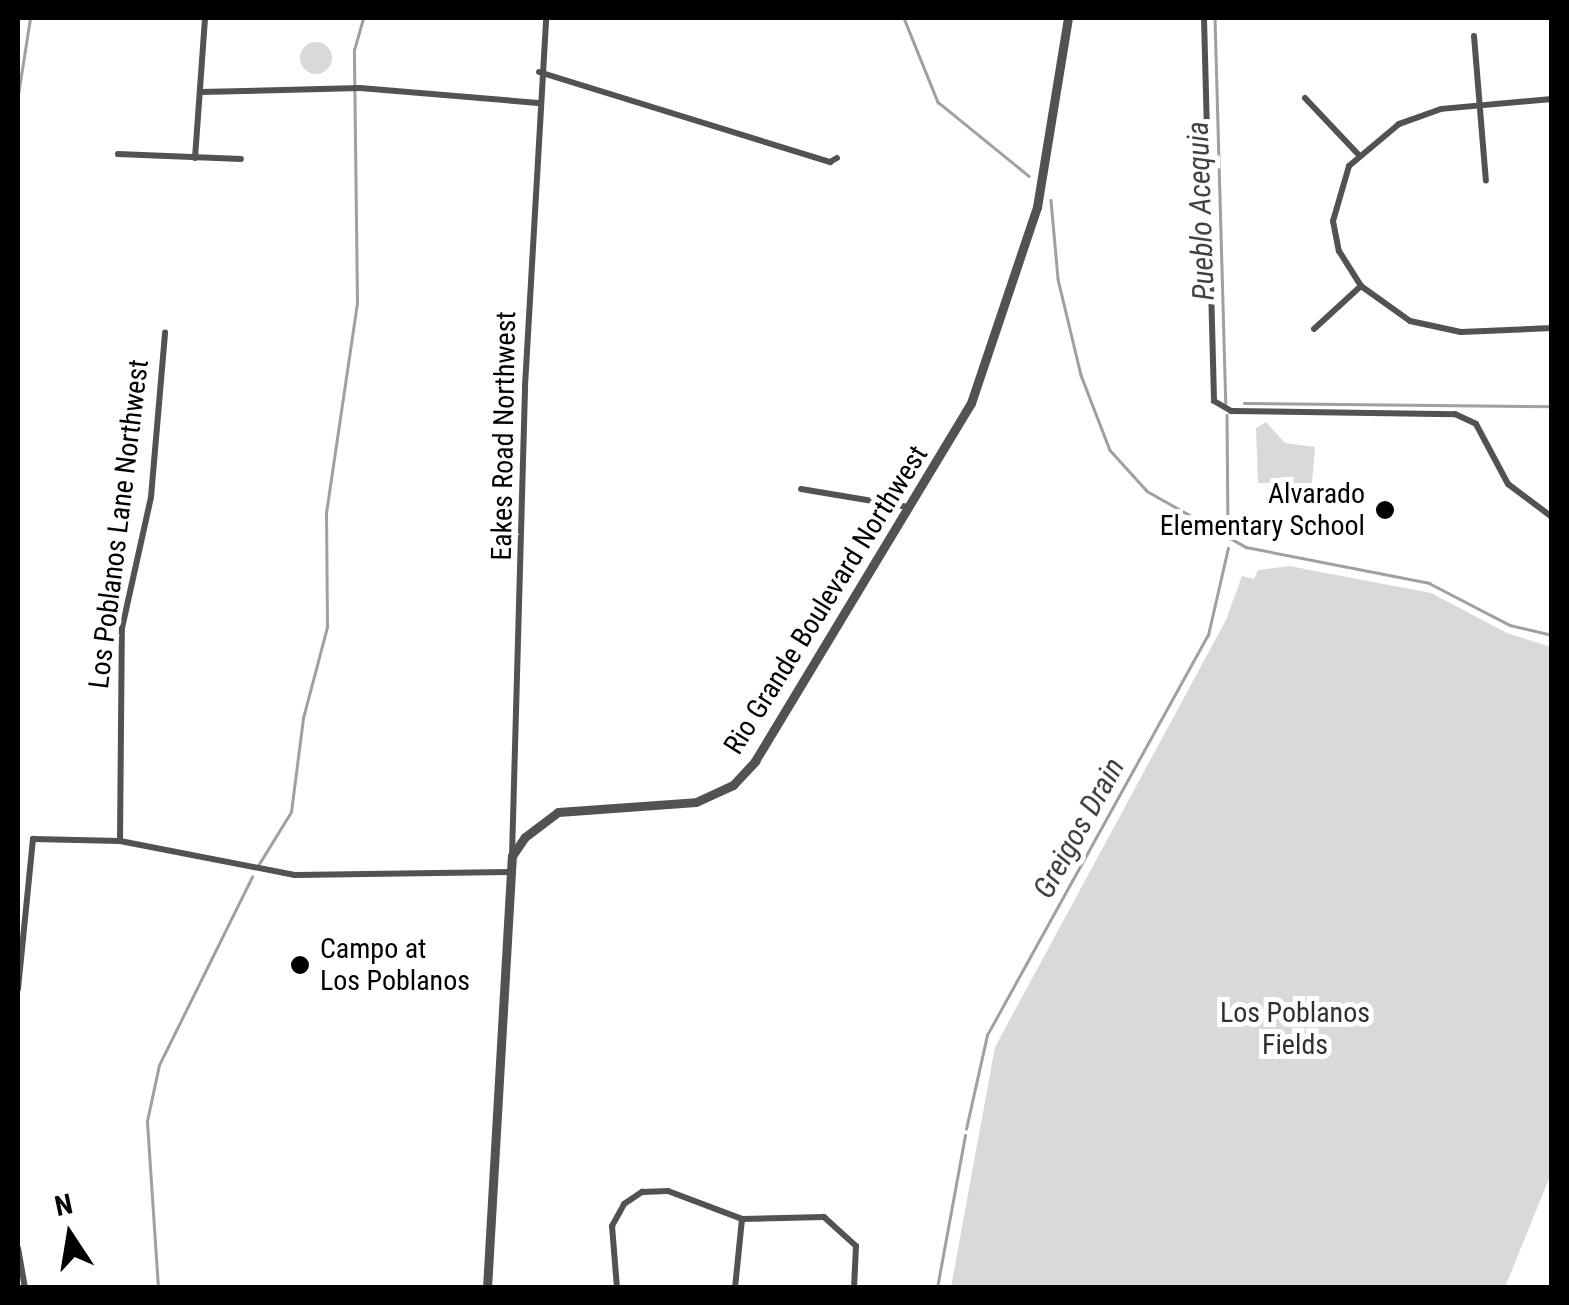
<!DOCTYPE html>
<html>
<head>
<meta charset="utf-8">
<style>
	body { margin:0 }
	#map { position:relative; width:1569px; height:1305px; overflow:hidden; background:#fff; font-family:"Roboto Condensed",sans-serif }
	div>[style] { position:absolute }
	.green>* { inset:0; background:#d9d9d9 }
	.round { border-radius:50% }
	.stream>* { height:2.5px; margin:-1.25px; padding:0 1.25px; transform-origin:1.25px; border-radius:1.25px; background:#a0a0a0 }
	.minor>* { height:6px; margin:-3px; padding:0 3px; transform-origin:3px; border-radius:3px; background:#525252 }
	.tertiary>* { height:9px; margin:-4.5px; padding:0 4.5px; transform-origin:4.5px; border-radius:4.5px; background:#525252 }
	.dots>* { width:28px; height:28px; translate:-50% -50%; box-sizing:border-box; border:5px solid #fff; border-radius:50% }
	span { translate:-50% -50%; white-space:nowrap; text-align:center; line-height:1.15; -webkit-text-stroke:10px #fff; paint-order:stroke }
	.street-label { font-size:28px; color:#000 }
	.poi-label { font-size:28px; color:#000 }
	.right { translate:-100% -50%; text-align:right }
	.left { translate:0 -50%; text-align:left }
	.park-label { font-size:28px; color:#303030 }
	.water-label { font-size:30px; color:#414141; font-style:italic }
	.frame { position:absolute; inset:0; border:20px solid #000; pointer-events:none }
	.north { position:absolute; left:20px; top:1185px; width:100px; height:100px; -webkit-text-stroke:8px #fff; paint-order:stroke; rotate:348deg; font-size:28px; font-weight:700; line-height:40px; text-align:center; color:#000 }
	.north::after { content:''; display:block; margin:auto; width:35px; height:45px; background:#000; clip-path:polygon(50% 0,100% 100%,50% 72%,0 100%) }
</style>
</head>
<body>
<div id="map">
	<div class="green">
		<div class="round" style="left:300px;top:42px;width:32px;height:32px"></div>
		<div style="clip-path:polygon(1266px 422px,1285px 443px,1315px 447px,1312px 483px,1258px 483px,1256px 428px)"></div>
		<div style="clip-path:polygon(1289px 566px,1431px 593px,1507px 633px,1551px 647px,1551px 1174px,1505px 1287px,951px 1287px,995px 1047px,1226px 620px,1242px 576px,1254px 579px,1258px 570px)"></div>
	</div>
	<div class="stream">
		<div style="left:904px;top:18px;width:91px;rotate:68deg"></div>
		<div style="left:938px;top:102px;width:117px;rotate:39.1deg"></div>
		<div style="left:1215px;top:18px;width:385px;rotate:88.4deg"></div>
		<div style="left:18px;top:95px;width:78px;rotate:-81.1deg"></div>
		<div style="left:1051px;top:200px;width:79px;rotate:84.9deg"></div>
		<div style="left:1058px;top:279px;width:99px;rotate:76.5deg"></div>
		<div style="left:1081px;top:375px;width:80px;rotate:68.9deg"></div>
		<div style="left:1110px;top:450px;width:55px;rotate:47.9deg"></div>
		<div style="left:1147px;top:491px;width:114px;rotate:29.5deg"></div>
		<div style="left:1246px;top:547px;width:187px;rotate:11.1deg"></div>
		<div style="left:1429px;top:583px;width:91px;rotate:27.4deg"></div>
		<div style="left:1510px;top:625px;width:43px;rotate:13.4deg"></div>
		<div style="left:1244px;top:403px;width:308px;rotate:0.6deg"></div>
		<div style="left:1227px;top:415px;width:111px;rotate:89.5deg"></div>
		<div style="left:259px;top:864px;width:61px;rotate:-58.4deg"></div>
		<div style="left:291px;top:812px;width:95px;rotate:-82.7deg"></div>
		<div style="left:303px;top:718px;width:94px;rotate:-75.2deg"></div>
		<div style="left:327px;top:627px;width:114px;rotate:-90.5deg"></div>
		<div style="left:326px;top:513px;width:211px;rotate:-81.6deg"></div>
		<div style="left:357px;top:304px;width:254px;rotate:-90.7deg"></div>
		<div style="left:354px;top:50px;width:33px;rotate:-74deg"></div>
		<div style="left:966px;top:1129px;width:96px;rotate:-77.4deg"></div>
		<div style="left:987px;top:1035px;width:457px;rotate:-61.1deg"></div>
		<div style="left:1208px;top:635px;width:89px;rotate:-77.1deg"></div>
		<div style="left:158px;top:1288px;width:167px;rotate:-93.8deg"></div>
		<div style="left:147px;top:1121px;width:57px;rotate:-77.9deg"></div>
		<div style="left:159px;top:1065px;width:210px;rotate:-63.7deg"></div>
		<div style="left:937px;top:1288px;width:155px;rotate:-79.6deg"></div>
	</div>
	<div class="minor">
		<div style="left:1204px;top:18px;width:383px;rotate:88.5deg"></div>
		<div style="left:1214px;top:401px;width:20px;rotate:30deg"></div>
		<div style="left:1231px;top:411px;width:224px;rotate:0.8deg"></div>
		<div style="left:1455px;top:414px;width:23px;rotate:25deg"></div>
		<div style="left:1476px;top:424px;width:68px;rotate:61.9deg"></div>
		<div style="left:1508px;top:484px;width:55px;rotate:36.9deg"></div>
		<div style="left:1474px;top:36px;width:145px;rotate:85.3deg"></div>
		<div style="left:539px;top:72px;width:305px;rotate:17.2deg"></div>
		<div style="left:830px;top:162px;width:8px;rotate:-30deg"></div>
		<div style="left:200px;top:92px;width:160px;rotate:-1.4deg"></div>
		<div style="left:360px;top:88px;width:179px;rotate:4.8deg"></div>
		<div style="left:1305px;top:98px;width:77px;rotate:46.6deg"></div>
		<div style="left:1552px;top:99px;width:111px;rotate:174.9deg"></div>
		<div style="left:1441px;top:109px;width:45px;rotate:160.3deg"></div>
		<div style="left:1399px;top:124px;width:65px;rotate:140deg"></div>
		<div style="left:1349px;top:166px;width:57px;rotate:106.2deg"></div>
		<div style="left:1333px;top:221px;width:31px;rotate:79deg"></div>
		<div style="left:1339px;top:251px;width:41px;rotate:57.8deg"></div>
		<div style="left:1361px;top:286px;width:60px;rotate:35.5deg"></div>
		<div style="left:1410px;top:321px;width:52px;rotate:12.2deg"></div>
		<div style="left:1461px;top:332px;width:91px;rotate:-2.5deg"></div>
		<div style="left:118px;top:154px;width:123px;rotate:2.3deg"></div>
		<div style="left:195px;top:158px;width:140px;rotate:-85.9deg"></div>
		<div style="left:1314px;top:329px;width:64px;rotate:-42.5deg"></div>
		<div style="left:801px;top:489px;width:109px;rotate:9.5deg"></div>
		<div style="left:120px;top:841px;width:213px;rotate:-89.5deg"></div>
		<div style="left:122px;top:628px;width:134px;rotate:-77.5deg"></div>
		<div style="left:151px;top:497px;width:165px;rotate:-85.1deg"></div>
		<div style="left:512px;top:855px;width:469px;rotate:-88.4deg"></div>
		<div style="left:525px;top:386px;width:369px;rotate:-86.7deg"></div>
		<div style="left:18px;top:989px;width:151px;rotate:-84.3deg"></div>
		<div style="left:33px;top:839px;width:87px;rotate:1.3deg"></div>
		<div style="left:120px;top:841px;width:178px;rotate:11deg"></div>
		<div style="left:295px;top:875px;width:214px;rotate:-0.8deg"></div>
		<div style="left:18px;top:1248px;width:41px;rotate:80.1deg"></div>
		<div style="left:617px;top:1288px;width:62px;rotate:-94.6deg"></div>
		<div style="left:612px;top:1226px;width:25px;rotate:-61deg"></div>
		<div style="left:624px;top:1204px;width:22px;rotate:-34deg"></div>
		<div style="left:642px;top:1192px;width:26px;rotate:-2deg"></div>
		<div style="left:668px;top:1191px;width:79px;rotate:20.7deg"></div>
		<div style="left:742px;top:1219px;width:82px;rotate:-1.4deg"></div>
		<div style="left:824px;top:1217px;width:43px;rotate:42.2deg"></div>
		<div style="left:856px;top:1246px;width:42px;rotate:92.7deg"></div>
		<div style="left:735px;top:1288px;width:69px;rotate:-84.2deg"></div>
		<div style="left:1551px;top:1288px;width:2px;rotate:-63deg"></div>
	</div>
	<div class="tertiary">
		<div style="left:487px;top:1288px;width:433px;rotate:-86.7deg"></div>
		<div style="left:512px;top:856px;width:23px;rotate:-56deg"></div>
		<div style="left:525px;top:837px;width:41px;rotate:-37.1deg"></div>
		<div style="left:558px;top:812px;width:138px;rotate:-4.1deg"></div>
		<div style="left:696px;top:802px;width:41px;rotate:-24.7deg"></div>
		<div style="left:733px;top:785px;width:33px;rotate:-47deg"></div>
		<div style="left:755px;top:761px;width:418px;rotate:-58.9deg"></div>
		<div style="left:971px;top:403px;width:207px;rotate:-71.4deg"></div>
		<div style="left:1037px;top:207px;width:192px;rotate:-80.7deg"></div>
	</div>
	<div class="dots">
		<div style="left:1385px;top:510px;background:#000"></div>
		<div style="left:300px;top:965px;background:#000"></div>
	</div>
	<div class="street-label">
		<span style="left:504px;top:436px;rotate:-89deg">Eakes Road Northwest</span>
		<span style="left:119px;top:524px;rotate:-83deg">Los Poblanos Lane Northwest</span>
		<span style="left:826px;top:600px;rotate:-58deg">Rio Grande Boulevard Northwest</span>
	</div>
	<div class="poi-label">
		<span class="right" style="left:1365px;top:510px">Alvarado<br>Elementary School</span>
		<span class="left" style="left:320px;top:965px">Campo at<br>Los Poblanos</span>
	</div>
	<div class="park-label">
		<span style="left:1295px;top:1029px">Los Poblanos<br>Fields</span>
	</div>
	<div class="water-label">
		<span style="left:1201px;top:211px;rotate:-92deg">Pueblo Acequia</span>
		<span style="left:1079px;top:828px;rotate:-61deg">Greigos Drain</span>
	</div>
	<div class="frame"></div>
	<div class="north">N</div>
</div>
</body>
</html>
